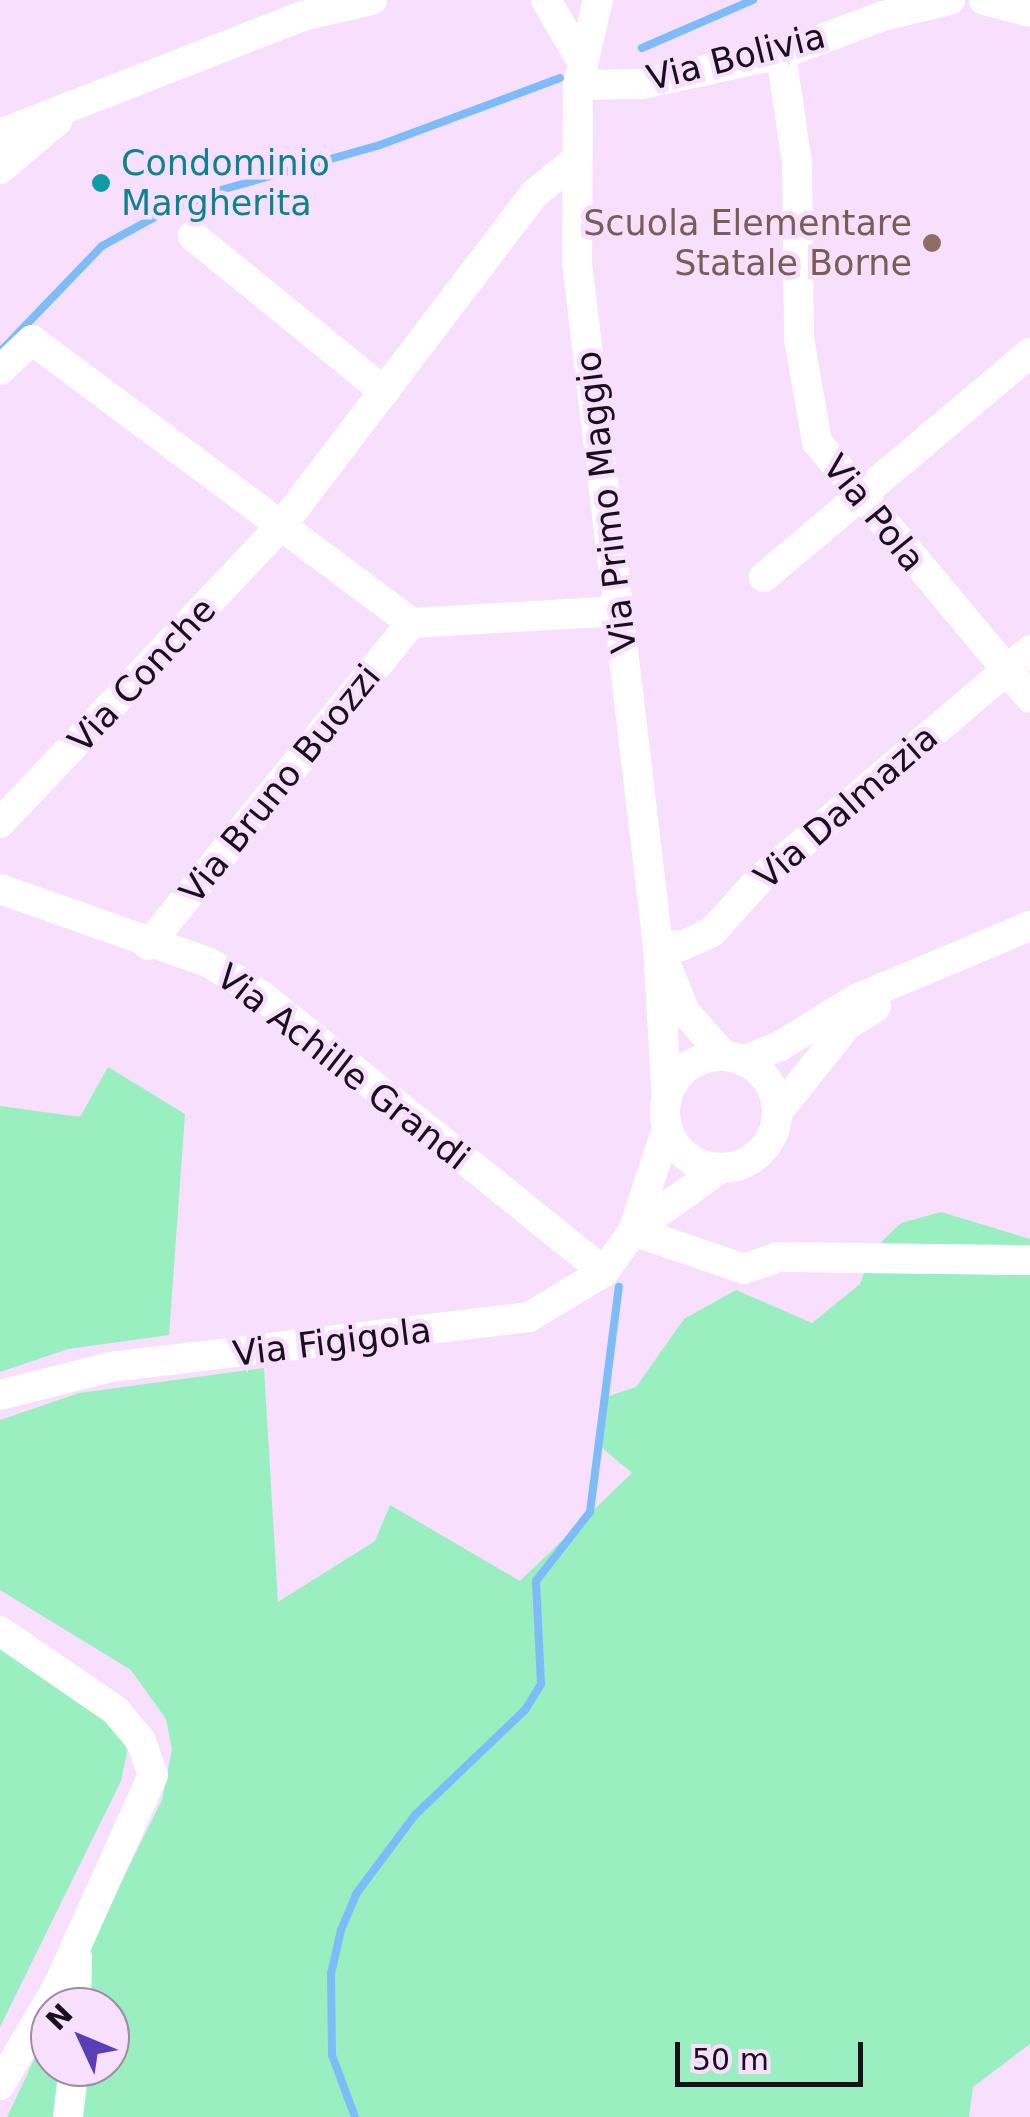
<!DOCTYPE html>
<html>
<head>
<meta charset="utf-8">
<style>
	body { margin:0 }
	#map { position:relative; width:1030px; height:2117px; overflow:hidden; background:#f7dffd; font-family:"DejaVu Sans",sans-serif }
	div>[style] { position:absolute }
	.green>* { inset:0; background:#9aefc0 }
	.stream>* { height:8px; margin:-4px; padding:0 4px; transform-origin:4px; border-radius:4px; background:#7ebbf9 }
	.minor>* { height:30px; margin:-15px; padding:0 15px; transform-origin:15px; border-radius:15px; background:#fff }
	.minor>.ring { margin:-15px; padding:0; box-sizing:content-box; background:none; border:30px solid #fff; border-radius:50% }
	.dots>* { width:28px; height:28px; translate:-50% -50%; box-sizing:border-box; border:5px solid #f7dffd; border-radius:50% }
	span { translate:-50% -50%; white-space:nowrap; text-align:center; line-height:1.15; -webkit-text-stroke:9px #f7dffd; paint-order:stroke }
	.street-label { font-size:35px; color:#18101a }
	.culture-label { font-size:35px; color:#0d838f }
	.left { translate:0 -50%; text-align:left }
	.education-label { font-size:35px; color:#785e54 }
	.right { translate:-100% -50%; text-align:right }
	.north { position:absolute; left:30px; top:1987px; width:100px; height:100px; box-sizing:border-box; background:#f7dffd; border:2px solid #9e8ca2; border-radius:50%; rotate:314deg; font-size:28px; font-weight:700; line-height:40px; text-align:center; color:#18101a }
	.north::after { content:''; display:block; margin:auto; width:35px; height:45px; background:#593eb6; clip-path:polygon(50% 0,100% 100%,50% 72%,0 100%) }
	.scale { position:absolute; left:675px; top:2042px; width:188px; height:45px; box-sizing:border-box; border:5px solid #18101a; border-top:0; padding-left:12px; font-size:30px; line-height:35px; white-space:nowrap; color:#18101a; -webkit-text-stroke:8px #f7dffd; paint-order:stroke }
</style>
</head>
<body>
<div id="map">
	<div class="green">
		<div style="clip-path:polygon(108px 1067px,185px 1114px,169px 1335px,68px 1349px,0 1372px,0 1106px,80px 1117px)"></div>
		<div style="clip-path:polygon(941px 1212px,1030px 1239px,1030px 2044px,973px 2087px,969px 2117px,7px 2117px,50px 2026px,50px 2067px,110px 2067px,110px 2007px,59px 2007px,162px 1800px,172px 1749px,166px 1719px,131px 1670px,0 1590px,0 1420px,79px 1393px,264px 1368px,278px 1602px,375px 1541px,390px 1505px,520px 1581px,632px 1473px,595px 1442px,603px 1398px,636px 1387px,684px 1319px,736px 1290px,812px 1323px,860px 1284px,872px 1251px,901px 1223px)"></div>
		<div style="clip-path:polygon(0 1642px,74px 1684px,124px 1737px,127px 1752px,121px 1781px,0 2027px)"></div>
	</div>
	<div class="stream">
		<div style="left:642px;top:48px;width:121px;rotate:-23.4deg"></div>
		<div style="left:0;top:352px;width:147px;rotate:-46.1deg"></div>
		<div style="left:102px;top:246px;width:63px;rotate:-28.6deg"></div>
		<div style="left:157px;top:216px;width:69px;rotate:-22.1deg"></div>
		<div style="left:221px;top:190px;width:165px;rotate:-15.8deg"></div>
		<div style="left:380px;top:145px;width:192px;rotate:-20.4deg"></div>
		<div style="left:355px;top:2117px;width:66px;rotate:-110.4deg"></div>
		<div style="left:332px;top:2055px;width:81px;rotate:-90.7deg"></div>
		<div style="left:331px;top:1974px;width:45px;rotate:-77.2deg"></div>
		<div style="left:341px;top:1930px;width:39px;rotate:-67deg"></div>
		<div style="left:356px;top:1894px;width:99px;rotate:-53.2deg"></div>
		<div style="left:415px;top:1815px;width:152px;rotate:-43.7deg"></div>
		<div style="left:525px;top:1710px;width:31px;rotate:-58deg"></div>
		<div style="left:541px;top:1684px;width:103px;rotate:-92.8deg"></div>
		<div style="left:536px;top:1581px;width:88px;rotate:-52deg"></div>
		<div style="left:590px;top:1512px;width:227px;rotate:-82.7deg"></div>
	</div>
	<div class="minor">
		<div style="left:546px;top:0;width:67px;rotate:59.6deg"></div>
		<div style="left:598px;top:0;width:87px;rotate:103.2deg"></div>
		<div style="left:578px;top:85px;width:177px;rotate:90.3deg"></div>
		<div style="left:577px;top:262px;width:688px;rotate:83.24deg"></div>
		<div style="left:658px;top:945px;width:154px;rotate:86.7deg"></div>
		<div style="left:984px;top:0;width:48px;rotate:14.6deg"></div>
		<div style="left:781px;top:54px;width:110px;rotate:81.6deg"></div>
		<div style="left:797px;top:163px;width:175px;rotate:89.3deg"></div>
		<div style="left:799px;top:338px;width:106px;rotate:80.2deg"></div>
		<div style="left:817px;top:442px;width:333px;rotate:50.2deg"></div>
		<div style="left:578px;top:85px;width:64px;rotate:-0.9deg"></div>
		<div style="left:642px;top:84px;width:142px;rotate:-12.2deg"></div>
		<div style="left:781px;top:54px;width:109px;rotate:-20.4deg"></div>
		<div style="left:883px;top:16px;width:69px;rotate:-13.4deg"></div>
		<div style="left:0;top:134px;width:325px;rotate:-21.3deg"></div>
		<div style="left:303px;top:16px;width:71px;rotate:-13.1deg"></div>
		<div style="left:0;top:169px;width:75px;rotate:-40.1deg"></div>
		<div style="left:193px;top:236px;width:247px;rotate:39.1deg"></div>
		<div style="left:0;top:370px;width:44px;rotate:-43.2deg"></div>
		<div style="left:32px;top:340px;width:474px;rotate:36.7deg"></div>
		<div style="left:764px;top:577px;width:348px;rotate:-40.1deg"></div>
		<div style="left:0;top:823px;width:410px;rotate:-46.6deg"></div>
		<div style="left:282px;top:525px;width:415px;rotate:-52.7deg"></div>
		<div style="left:533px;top:195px;width:50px;rotate:-39.4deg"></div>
		<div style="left:0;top:889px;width:223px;rotate:19.4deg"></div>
		<div style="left:210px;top:963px;width:62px;rotate:32.4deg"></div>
		<div style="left:262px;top:996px;width:439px;rotate:38.9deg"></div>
		<div style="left:148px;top:945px;width:416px;rotate:-50.7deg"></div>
		<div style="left:412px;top:623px;width:208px;rotate:-3.3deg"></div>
		<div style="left:658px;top:945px;width:24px;rotate:2deg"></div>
		<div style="left:682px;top:946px;width:33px;rotate:-25deg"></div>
		<div style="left:712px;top:932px;width:69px;rotate:-48deg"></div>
		<div style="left:758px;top:881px;width:357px;rotate:-40.3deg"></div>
		<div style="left:665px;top:962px;width:54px;rotate:68.2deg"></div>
		<div style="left:685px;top:1012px;width:59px;rotate:48.4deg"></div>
		<div class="ring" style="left:665px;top:1056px;width:82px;height:82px"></div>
		<div style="left:743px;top:1061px;width:40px;rotate:-22deg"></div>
		<div style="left:780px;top:1046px;width:89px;rotate:-31.7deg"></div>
		<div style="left:856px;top:999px;width:189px;rotate:-22.8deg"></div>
		<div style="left:777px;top:1113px;width:112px;rotate:-51.5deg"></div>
		<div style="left:847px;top:1025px;width:34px;rotate:-32deg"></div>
		<div style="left:633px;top:1231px;width:117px;rotate:18.9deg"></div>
		<div style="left:744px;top:1269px;width:36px;rotate:-19deg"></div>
		<div style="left:778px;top:1257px;width:252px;rotate:0.7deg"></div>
		<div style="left:633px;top:1231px;width:108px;rotate:-35.6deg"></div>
		<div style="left:0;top:1395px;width:114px;rotate:-14.2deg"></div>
		<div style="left:111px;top:1367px;width:421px;rotate:-6.8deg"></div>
		<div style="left:529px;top:1317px;width:87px;rotate:-31deg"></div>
		<div style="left:604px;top:1272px;width:50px;rotate:-54.7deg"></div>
		<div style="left:633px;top:1231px;width:108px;rotate:-71.7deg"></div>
		<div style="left:0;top:1631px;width:140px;rotate:34.5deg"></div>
		<div style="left:115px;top:1710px;width:40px;rotate:50deg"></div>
		<div style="left:141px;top:1741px;width:36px;rotate:71deg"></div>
		<div style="left:153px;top:1775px;width:231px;rotate:114.2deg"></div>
		<div style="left:58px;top:1986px;width:115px;rotate:120.4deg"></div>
		<div style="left:76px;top:2007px;width:50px;rotate:-88.9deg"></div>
		<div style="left:68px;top:2117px;width:50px;rotate:-83.2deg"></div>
	</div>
	<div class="dots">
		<div style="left:101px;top:183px;background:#0f9aa8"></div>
		<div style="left:932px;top:243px;background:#8d6e63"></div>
	</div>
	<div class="street-label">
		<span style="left:736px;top:57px;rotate:-14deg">Via Bolivia</span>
		<span style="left:606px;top:502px;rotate:-97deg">Via Primo Maggio</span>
		<span style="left:874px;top:513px;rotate:51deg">Via Pola</span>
		<span style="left:142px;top:675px;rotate:-47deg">Via Conche</span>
		<span style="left:280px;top:784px;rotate:-51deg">Via Bruno Buozzi</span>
		<span style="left:846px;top:807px;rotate:-41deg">Via Dalmazia</span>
		<span style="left:343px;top:1067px;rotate:38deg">Via Achille Grandi</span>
		<span style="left:332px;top:1342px;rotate:-7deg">Via Figigola</span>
	</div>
	<div class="culture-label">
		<span class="left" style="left:121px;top:183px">Condominio<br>Margherita</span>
	</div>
	<div class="education-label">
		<span class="right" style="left:912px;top:243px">Scuola Elementare<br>Statale Borne</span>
	</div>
	<div class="north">N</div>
	<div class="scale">50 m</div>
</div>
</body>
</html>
